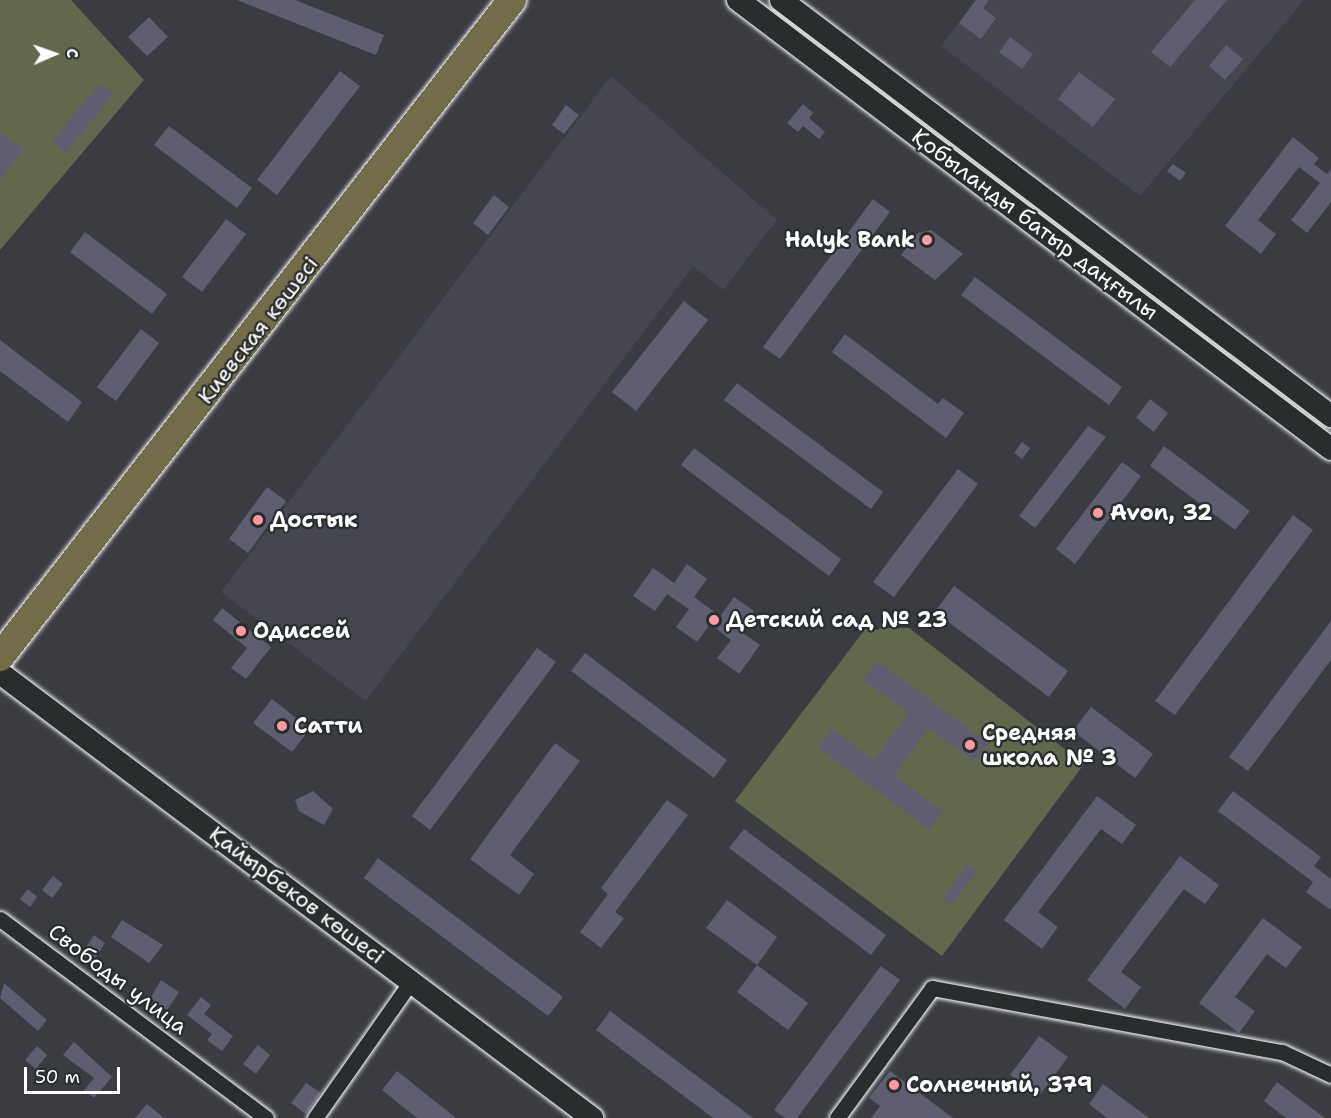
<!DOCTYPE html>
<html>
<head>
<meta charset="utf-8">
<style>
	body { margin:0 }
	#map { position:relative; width:1331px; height:1118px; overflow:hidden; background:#3a3c42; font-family:"Shantell Sans",sans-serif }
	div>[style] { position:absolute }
	.built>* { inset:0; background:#454650 }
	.green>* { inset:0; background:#62684e }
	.building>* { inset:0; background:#5e5e70 }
	.roads { filter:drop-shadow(0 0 2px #fff) drop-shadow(0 0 2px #fff) }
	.street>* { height:15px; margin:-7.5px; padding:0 7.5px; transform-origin:7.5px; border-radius:7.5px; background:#2a2d2e }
	.secondary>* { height:22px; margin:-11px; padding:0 11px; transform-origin:11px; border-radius:11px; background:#2a2d2e }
	.highway>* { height:28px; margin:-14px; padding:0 14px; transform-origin:14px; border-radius:14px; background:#726c4b }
	.dots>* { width:16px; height:16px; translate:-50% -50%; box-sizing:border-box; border:3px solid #2a2d2e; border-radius:50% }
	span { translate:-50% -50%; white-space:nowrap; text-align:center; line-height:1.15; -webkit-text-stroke:4.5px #2a2d2e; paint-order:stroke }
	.street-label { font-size:22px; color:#fff }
	.poi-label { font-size:22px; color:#fff; font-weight:700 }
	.right { translate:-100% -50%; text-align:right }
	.left { translate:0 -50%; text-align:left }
	.north { position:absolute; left:24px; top:24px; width:60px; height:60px; -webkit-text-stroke:4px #2a2d2e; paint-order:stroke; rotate:88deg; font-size:16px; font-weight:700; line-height:24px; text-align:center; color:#fff }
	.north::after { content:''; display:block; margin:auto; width:21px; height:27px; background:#fff; clip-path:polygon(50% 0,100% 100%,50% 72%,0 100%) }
	.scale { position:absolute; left:24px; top:1067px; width:96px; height:27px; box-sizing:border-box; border:3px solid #fff; border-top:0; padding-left:8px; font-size:18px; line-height:21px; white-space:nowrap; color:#fff; -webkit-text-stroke:4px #2a2d2e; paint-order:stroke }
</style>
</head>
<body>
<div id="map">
	<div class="built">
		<div style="clip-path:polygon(976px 0,1304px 0,1140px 196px,941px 46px)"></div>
		<div style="clip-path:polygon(611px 76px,777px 220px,723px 290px,693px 266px,366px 701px,221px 592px)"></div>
	</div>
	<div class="green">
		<div style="clip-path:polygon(0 0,71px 0,144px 80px,0 250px)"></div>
		<div style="clip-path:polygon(866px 628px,909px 628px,1084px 764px,942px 956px,735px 801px)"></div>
	</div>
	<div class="building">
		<div style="clip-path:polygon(237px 0,295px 0,384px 35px,376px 55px)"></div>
		<div style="clip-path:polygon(976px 0,989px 0,983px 8px,996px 18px,981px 39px,959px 23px)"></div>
		<div style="clip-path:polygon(1195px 0,1227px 0,1170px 67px,1151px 52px)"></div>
		<div style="clip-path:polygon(149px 17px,168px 37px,147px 56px,128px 37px)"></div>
		<div style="clip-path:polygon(1010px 37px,1033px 54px,1022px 69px,999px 52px)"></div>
		<div style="clip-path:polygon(1226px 45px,1243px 59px,1225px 80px,1209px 66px)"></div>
		<div style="clip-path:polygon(340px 71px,360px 86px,277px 195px,257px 180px)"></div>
		<div style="clip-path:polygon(1079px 72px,1115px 99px,1093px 127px,1058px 99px)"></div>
		<div style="clip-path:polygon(100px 83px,114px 94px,65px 153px,52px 142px)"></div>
		<div style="clip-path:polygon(803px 104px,813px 113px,809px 118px,825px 132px,819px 139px,803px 126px,798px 132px,787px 123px)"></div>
		<div style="clip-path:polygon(566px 105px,579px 115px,564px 134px,552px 125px)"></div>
		<div style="clip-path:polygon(169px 126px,252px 188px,237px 208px,154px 145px)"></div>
		<div style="clip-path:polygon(0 132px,23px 149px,0 180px)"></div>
		<div style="clip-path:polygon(1293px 137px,1319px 158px,1314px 164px,1327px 174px,1331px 169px,1331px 202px,1307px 233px,1291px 220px,1320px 183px,1299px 167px,1258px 220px,1276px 234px,1261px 254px,1225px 226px)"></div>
		<div style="clip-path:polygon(1173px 164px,1186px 173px,1180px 181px,1167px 171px)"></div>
		<div style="clip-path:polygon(494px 195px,509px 207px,488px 235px,473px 223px)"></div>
		<div style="clip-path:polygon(873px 199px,890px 212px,780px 359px,763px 347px)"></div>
		<div style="clip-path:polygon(226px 219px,246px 234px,202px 292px,182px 277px)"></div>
		<div style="clip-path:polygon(931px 230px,963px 254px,935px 280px,901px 255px,918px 233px)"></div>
		<div style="clip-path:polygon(85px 232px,167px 294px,152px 314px,70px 252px)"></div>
		<div style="clip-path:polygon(975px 277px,1122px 387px,1109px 405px,961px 295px)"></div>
		<div style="clip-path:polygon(684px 301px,708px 320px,636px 411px,612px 392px)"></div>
		<div style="clip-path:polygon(141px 329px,159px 343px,116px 401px,97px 387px)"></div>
		<div style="clip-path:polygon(845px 334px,938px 404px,943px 398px,964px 413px,946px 438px,832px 352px)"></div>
		<div style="clip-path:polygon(0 340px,82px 402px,68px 422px,0 371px)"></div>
		<div style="clip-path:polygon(737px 383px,883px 492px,871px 509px,724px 400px)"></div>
		<div style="clip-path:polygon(1150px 399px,1168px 413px,1154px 432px,1136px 418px)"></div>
		<div style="clip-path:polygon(1088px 426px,1106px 437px,1035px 528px,1019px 516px)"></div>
		<div style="clip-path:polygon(1022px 442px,1030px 448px,1022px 459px,1014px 453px)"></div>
		<div style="clip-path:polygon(1164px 446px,1250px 511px,1235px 530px,1150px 466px)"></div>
		<div style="clip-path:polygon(694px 448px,841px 559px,829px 576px,681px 465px)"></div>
		<div style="clip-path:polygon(1122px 462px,1141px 476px,1075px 564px,1056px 549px)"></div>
		<div style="clip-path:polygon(958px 469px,978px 484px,894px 597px,873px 582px)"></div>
		<div style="clip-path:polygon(267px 487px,286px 501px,248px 553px,229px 539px)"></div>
		<div style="clip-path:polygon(1293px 515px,1313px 530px,1175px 715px,1155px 701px)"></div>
		<div style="clip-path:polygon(687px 564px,707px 579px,694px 597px,720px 616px,734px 597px,754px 611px,740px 631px,760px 645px,739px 674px,717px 658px,731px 640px,710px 624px,697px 642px,676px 627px,689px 609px,667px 594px,655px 611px,633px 596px,653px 568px,674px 583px)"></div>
		<div style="clip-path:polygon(954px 586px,1068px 671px,1049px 697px,935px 612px)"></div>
		<div style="clip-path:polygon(222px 608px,271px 647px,246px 679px,231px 668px,247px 648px,213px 620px)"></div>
		<div style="clip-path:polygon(1331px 621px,1331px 660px,1248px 771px,1229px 757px)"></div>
		<div style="clip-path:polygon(537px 648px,556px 662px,430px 830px,412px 816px)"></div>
		<div style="clip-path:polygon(585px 653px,727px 760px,714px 778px,571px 671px)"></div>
		<div style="clip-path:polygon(877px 661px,989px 744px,975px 762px,929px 728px,894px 775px,943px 811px,930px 830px,818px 747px,832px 729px,874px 760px,909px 713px,864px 680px)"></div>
		<div style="clip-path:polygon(272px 699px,310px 729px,292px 752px,253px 723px)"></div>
		<div style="clip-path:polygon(1091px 707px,1153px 754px,1135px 778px,1073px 731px)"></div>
		<div style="clip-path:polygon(555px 743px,580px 761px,510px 855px,534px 874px,519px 895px,470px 859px)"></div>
		<div style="clip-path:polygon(313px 791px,333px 809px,324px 825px,299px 811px,295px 800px)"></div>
		<div style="clip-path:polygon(1233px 791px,1321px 857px,1314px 866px,1331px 879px,1331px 910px,1306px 892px,1313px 882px,1218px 811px)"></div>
		<div style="clip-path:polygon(1097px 796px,1136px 825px,1122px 844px,1101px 829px,1038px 912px,1058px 927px,1042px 949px,1004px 920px)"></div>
		<div style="clip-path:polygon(667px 800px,688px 815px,615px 912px,624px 918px,601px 948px,580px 932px,608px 894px,601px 888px)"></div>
		<div style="clip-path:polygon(744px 829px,886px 935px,871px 955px,729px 848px)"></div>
		<div style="clip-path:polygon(1180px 856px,1219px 885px,1205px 904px,1184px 889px,1121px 972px,1141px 987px,1125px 1009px,1087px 980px)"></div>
		<div style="clip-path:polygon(378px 858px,563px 997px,548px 1016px,364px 878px)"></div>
		<div style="clip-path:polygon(968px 864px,977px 871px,951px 905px,943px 898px)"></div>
		<div style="clip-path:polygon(53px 876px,63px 884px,52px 898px,42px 890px)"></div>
		<div style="clip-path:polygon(28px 889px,37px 897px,30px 907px,20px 899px)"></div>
		<div style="clip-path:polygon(727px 900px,777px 937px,757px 965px,706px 928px)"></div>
		<div style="clip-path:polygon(1263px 918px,1302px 947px,1286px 968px,1267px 954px,1235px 997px,1255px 1011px,1239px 1033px,1199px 1003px)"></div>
		<div style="clip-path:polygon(122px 920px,163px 945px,149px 963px,111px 937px)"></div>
		<div style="clip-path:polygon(94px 935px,105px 943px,94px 960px,83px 952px)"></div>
		<div style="clip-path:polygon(757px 965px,808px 1003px,788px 1030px,737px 992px)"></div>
		<div style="clip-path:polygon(881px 966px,900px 980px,797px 1118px,785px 1118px,774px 1110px)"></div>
		<div style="clip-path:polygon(161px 980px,179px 992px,167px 1010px,150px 999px)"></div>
		<div style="clip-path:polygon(4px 983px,47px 1020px,38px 1031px,0 998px)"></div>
		<div style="clip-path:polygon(201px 997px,211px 1005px,204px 1014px,233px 1036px,222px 1051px,207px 1040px,212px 1034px,187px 1015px)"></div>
		<div style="clip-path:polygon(610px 1011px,753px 1118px,713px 1118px,596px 1030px)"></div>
		<div style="clip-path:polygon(1039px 1036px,1068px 1057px,1039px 1096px,1010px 1075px)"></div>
		<div style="clip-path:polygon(74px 1042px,112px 1077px,94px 1098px,84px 1090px,94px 1078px,63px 1055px)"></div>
		<div style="clip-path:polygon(258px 1045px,270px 1055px,256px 1074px,243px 1064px)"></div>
		<div style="clip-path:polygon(37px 1046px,47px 1055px,36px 1069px,25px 1060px)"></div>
		<div style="clip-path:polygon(397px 1071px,456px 1118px,417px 1118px,382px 1090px)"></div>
		<div style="clip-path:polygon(890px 1071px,953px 1118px,871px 1118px,880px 1106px,869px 1098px)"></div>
		<div style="clip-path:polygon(1277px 1082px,1325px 1118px,1286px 1118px,1264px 1101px)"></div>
		<div style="clip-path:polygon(306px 1083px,321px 1093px,306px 1114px,291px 1103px)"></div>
		<div style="clip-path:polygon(1103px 1084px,1149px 1118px,1107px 1118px,1089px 1104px)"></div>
		<div style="clip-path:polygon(147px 1104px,164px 1118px,135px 1118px)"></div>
	</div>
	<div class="roads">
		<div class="street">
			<div style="left:0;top:919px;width:332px;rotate:36.8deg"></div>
			<div style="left:315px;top:1118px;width:169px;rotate:-54.9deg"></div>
			<div style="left:837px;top:1118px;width:161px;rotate:-53.8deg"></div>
			<div style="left:932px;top:988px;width:356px;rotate:10.4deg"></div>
			<div style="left:1282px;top:1052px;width:54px;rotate:25.1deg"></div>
		</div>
		<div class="secondary">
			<div style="left:738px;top:0;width:744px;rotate:37.13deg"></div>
			<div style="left:781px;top:0;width:690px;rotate:37.1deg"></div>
			<div style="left:0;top:673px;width:741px;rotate:36.93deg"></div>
		</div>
		<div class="highway">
			<div style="left:0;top:657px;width:833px;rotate:-52.07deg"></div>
		</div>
	</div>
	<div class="dots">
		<div style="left:927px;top:240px;background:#ff9aa2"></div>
		<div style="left:1098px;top:513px;background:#ff9aa2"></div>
		<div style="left:258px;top:520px;background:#ff9aa2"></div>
		<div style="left:714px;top:620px;background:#ff9aa2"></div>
		<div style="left:241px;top:631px;background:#ff9aa2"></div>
		<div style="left:282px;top:726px;background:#ff9aa2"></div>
		<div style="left:970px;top:745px;background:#ff9aa2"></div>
		<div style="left:894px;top:1085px;background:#ff9aa2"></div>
	</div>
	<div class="street-label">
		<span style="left:1035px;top:224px;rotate:37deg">Қобыланды батыр даңғылы</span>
		<span style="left:258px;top:330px;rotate:-52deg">Киевская көшесі</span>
		<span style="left:297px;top:895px;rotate:37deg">Қайырбеков көшесі</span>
		<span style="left:118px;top:979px;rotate:37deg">Свободы улица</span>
	</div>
	<div class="poi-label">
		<span class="right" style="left:915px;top:240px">Halyk Bank</span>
		<span class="left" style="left:1110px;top:513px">Avon, 32</span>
		<span class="left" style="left:270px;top:520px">Достык</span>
		<span class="left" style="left:726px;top:620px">Детский сад № 23</span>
		<span class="left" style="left:253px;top:631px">Одиссей</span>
		<span class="left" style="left:294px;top:726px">Сатти</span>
		<span class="left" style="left:982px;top:745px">Средняя<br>школа № 3</span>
		<span class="left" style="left:906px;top:1085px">Солнечный, 379</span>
	</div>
	<div class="north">С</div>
	<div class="scale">50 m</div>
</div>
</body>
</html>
